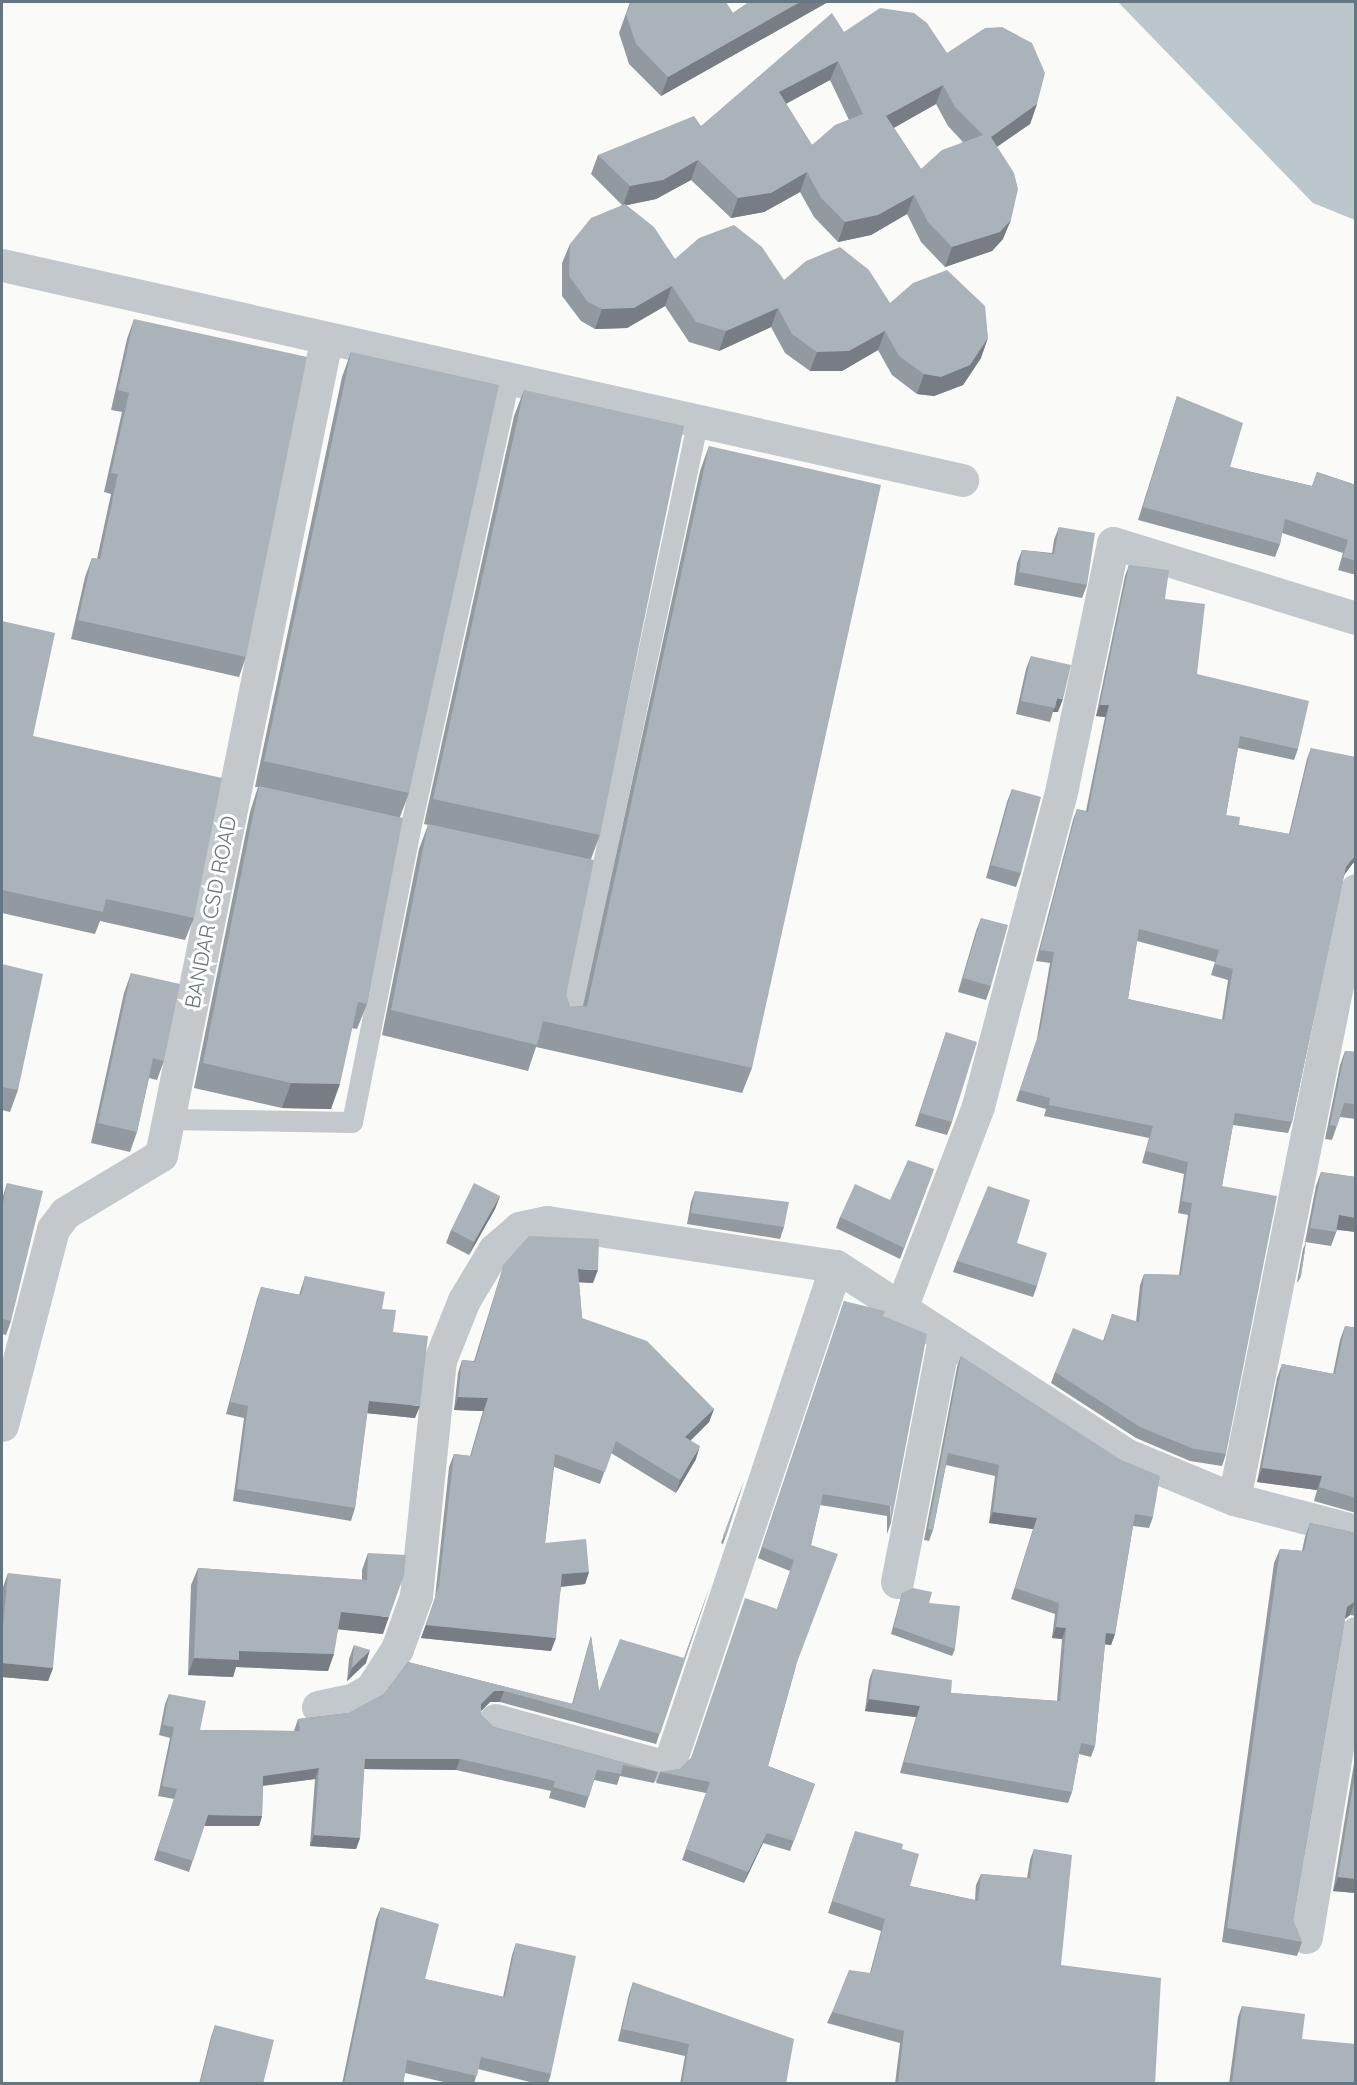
<!DOCTYPE html>
<html>
<head>
<meta charset="utf-8">
<style>
	body { margin:0 }
	#map { position:relative; width:1357px; height:2085px; overflow:hidden; background:#fafaf8; font-family:Quicksand,sans-serif }
	div>[style] { position:absolute }
	.water>* { inset:0; background:#bbc7cb }
	.service>* { height:21px; margin:-10.5px; padding:0 10.5px; transform-origin:10.5px; border-radius:10.5px; background:#c3c8cc }
	.minor>* { height:33px; margin:-16.5px; padding:0 16.5px; transform-origin:16.5px; border-radius:16.5px; background:#c3c8cc }
	.wall>* { inset:0; background:#929a9f }
	.shaded-wall>* { inset:0; background:#777d82 }
	.building>* { inset:0; background:#aab3b9 }
	span { translate:-50% -50%; white-space:nowrap; text-align:center; line-height:1.15; -webkit-text-stroke:6px #fff; paint-order:stroke }
	.street-label { font-size:21px; color:#657683 }
	.frame { position:absolute; inset:0; border:3px solid #657683; pointer-events:none }
</style>
</head>
<body>
<div id="map">
	<div class="water">
		<div style="clip-path:polygon(1118px 2px,1355px 2px,1355px 220px,1313px 203px)"></div>
	</div>
	<div class="service">
		<div style="left:569px;top:1022px;width:612px;rotate:-77.92deg"></div>
		<div style="left:168px;top:1119px;width:184px;rotate:0.9deg"></div>
		<div style="left:352px;top:1122px;width:294px;rotate:-78.8deg"></div>
		<div style="left:409px;top:834px;width:464px;rotate:-77.6deg"></div>
	</div>
	<div class="minor">
		<div style="left:2px;top:265px;width:984px;rotate:12.62deg"></div>
		<div style="left:901px;top:1308px;width:216px;rotate:-69.1deg"></div>
		<div style="left:978px;top:1106px;width:330px;rotate:-75.2deg"></div>
		<div style="left:1062px;top:787px;width:249px;rotate:-78.2deg"></div>
		<div style="left:1113px;top:543px;width:254px;rotate:17.2deg"></div>
		<div style="left:2px;top:1425px;width:203px;rotate:-75.4deg"></div>
		<div style="left:53px;top:1229px;width:20px;rotate:-53deg"></div>
		<div style="left:65px;top:1213px;width:112px;rotate:-31.1deg"></div>
		<div style="left:161px;top:1155px;width:832px;rotate:-78.55deg"></div>
		<div style="left:1234px;top:1499px;width:621px;rotate:-78.67deg"></div>
		<div style="left:897px;top:1582px;width:249px;rotate:-79.1deg"></div>
		<div style="left:318px;top:1707px;width:35px;rotate:-12deg"></div>
		<div style="left:352px;top:1700px;width:22px;rotate:-30deg"></div>
		<div style="left:371px;top:1689px;width:48px;rotate:-57deg"></div>
		<div style="left:397px;top:1649px;width:56px;rotate:-70.3deg"></div>
		<div style="left:416px;top:1596px;width:237px;rotate:-84.2deg"></div>
		<div style="left:440px;top:1360px;width:65px;rotate:-68.2deg"></div>
		<div style="left:464px;top:1300px;width:58px;rotate:-59deg"></div>
		<div style="left:494px;top:1250px;width:33px;rotate:-41deg"></div>
		<div style="left:519px;top:1228px;width:29px;rotate:-12deg"></div>
		<div style="left:547px;top:1222px;width:292px;rotate:8.7deg"></div>
		<div style="left:836px;top:1266px;width:347px;rotate:33deg"></div>
		<div style="left:1127px;top:1455px;width:116px;rotate:22.4deg"></div>
		<div style="left:1234px;top:1499px;width:126px;rotate:14.7deg"></div>
		<div style="left:495px;top:1720px;width:171px;rotate:15.3deg"></div>
		<div style="left:660px;top:1765px;width:10px;rotate:-17deg"></div>
		<div style="left:670px;top:1762px;width:523px;rotate:-71.5deg"></div>
		<div style="left:1306px;top:1937px;width:308px;rotate:-80.7deg"></div>
	</div>
	<div class="wall">
		<div style="clip-path:polygon(630px 2px,733px 13px,749px 2px,828px 2px,661px 96px,629px 64px,619px 33px)"></div>
		<div style="clip-path:polygon(evenodd,844px 32px,947px 53px,1037px 104px,1030px 124px,997px 147px,1003px 239px,992px 251px,945px 267px,921px 242px,907px 214px,871px 235px,838px 242px,814px 217px,800px 192px,764px 212px,731px 218px,691px 180px,656px 199px,626px 205px,675px 259px,784px 280px,890px 303px,981px 358px,963px 385px,934px 396px,917px 394px,892px 375px,878px 350px,842px 371px,810px 371px,785px 353px,771px 327px,719px 351px,689px 342px,665px 306px,627px 328px,595px 329px,581px 321px,562px 296px,562px 263px,570px 244px,622px 205px,591px 174px,598px 155px,701px 126px,844px 32px,830px 80px,849px 120px,812px 145px,786px 104px,830px 80px,844px 32px,936px 104px,948px 126px,963px 142px,921px 169px,894px 128px,936px 104px)"></div>
		<div style="clip-path:polygon(134px 319px,246px 657px,239px 677px,71px 639px,85px 577px,92px 558px,97px 559px,111px 494px,104px 492px,122px 412px,111px 410px,127px 339px)"></div>
		<div style="clip-path:polygon(351px 352px,409px 793px,400px 817px,367px 1004px,357px 1029px,352px 1028px,331px 1109px,282px 1108px,194px 1088px,250px 812px,258px 787px,255px 787px,342px 377px)"></div>
		<div style="clip-path:polygon(524px 390px,600px 835px,591px 859px,566px 995px,570px 1007px,583px 1006px,700px 471px,709px 446px,752px 1068px,742px 1093px,536px 1047px,528px 1071px,382px 1035px,419px 849px,428px 825px,424px 824px,514px 416px)"></div>
		<div style="clip-path:polygon(1177px 396px,1230px 467px,1312px 486px,1317px 472px,1356px 485px,1356px 575px,1338px 570px,1343px 553px,1282px 533px,1280px 544px,1275px 557px,1138px 520px)"></div>
		<div style="clip-path:polygon(1059px 527px,1087px 585px,1082px 598px,1014px 585px,1017px 563px,1022px 550px,1052px 553px,1054px 540px)"></div>
		<div style="clip-path:polygon(evenodd,1129px 565px,1165px 599px,1197px 674px,1298px 749px,1294px 760px,1238px 748px,1226px 815px,1239px 825px,1289px 834px,1307px 759px,1311px 748px,1353px 863px,1344px 875px,1292px 1122px,1288px 1133px,1233px 1125px,1222px 1186px,1226px 1454px,1222px 1466px,1190px 1461px,1136px 1438px,1051px 1383px,1055px 1372px,1103px 1341px,1112px 1314px,1136px 1322px,1140px 1285px,1144px 1274px,1179px 1275px,1188px 1215px,1178px 1213px,1184px 1174px,1142px 1163px,1149px 1138px,1044px 1116px,1046px 1109px,1016px 1101px,1037px 1039px,1050px 963px,1036px 961px,1073px 820px,1077px 809px,1086px 811px,1105px 717px,1096px 716px,1125px 576px,1129px 565px,1137px 941px,1215px 962px,1211px 975px,1228px 980px,1222px 1020px,1128px 999px,1137px 941px)"></div>
		<div style="clip-path:polygon(2px 621px,33px 736px,194px 918px,185px 940px,100px 921px,95px 934px,2px 913px)"></div>
		<div style="clip-path:polygon(1031px 656px,1058px 712px,1053px 712px,1050px 722px,1016px 714px,1026px 669px)"></div>
		<div style="clip-path:polygon(1012px 789px,1021px 873px,1016px 887px,986px 878px,1007px 802px)"></div>
		<div style="clip-path:polygon(981px 918px,991px 986px,986px 1000px,958px 992px,976px 931px)"></div>
		<div style="clip-path:polygon(2px 964px,18px 1090px,10px 1112px,2px 1110px)"></div>
		<div style="clip-path:polygon(131px 973px,164px 1061px,157px 1080px,149px 1078px,137px 1132px,130px 1152px,91px 1143px,124px 993px)"></div>
		<div style="clip-path:polygon(946px 1032px,952px 1122px,947px 1135px,915px 1126px)"></div>
		<div style="clip-path:polygon(1345px 1051px,1356px 1052px,1356px 1119px,1340px 1117px,1332px 1140px,1325px 1139px,1340px 1065px)"></div>
		<div style="clip-path:polygon(934px 1169px,900px 1259px,836px 1228px,840px 1217px,890px 1200px)"></div>
		<div style="clip-path:polygon(1321px 1172px,1356px 1177px,1356px 1232px,1337px 1230px,1331px 1246px,1305px 1242px,1316px 1186px)"></div>
		<div style="clip-path:polygon(7px 1183px,11px 1321px,6px 1335px,2px 1334px,2px 1199px)"></div>
		<div style="clip-path:polygon(695px 1191px,784px 1227px,780px 1239px,687px 1224px,691px 1202px)"></div>
		<div style="clip-path:polygon(500px 1196px,495px 1209px,469px 1255px,446px 1243px,451px 1230px)"></div>
		<div style="clip-path:polygon(1306px 1242px,1301px 1276px,1298px 1282px,1297px 1282px,1303px 1249px)"></div>
		<div style="clip-path:polygon(1017px 1243px,1037px 1286px,1033px 1297px,953px 1272px,957px 1261px)"></div>
		<div style="clip-path:polygon(504px 1264px,593px 1283px,579px 1282px,582px 1318px,714px 1409px,709px 1422px,691px 1440px,696px 1459px,676px 1493px,611px 1453px,600px 1484px,554px 1467px,545px 1543px,589px 1572px,585px 1584px,561px 1587px,551px 1651px,421px 1638px,435px 1598px,449px 1467px,454px 1454px,470px 1456px,483px 1411px,454px 1410px,458px 1373px,462px 1360px,474px 1361px)"></div>
		<div style="clip-path:polygon(305px 1276px,382px 1309px,393px 1332px,415px 1418px,367px 1413px,355px 1508px,351px 1521px,233px 1501px,244px 1418px,226px 1414px,257px 1299px,261px 1287px,299px 1295px)"></div>
		<div style="clip-path:polygon(844px 1301px,883px 1316px,891px 1523px,887px 1534px,887px 1516px,820px 1505px,811px 1545px,796px 1666px,768px 1766px,815px 1784px,790px 1851px,763px 1843px,744px 1883px,682px 1860px,706px 1793px,656px 1783px,660px 1772px,680px 1769px,691px 1758px,777px 1609px,790px 1571px,758px 1558px)"></div>
		<div style="clip-path:polygon(1345px 1326px,1356px 1328px,1356px 1513px,1314px 1501px,1317px 1490px,1257px 1482px,1277px 1378px,1282px 1364px,1333px 1374px,1340px 1340px)"></div>
		<div style="clip-path:polygon(961px 1356px,1153px 1517px,1149px 1528px,1133px 1526px,1115px 1634px,1111px 1645px,1105px 1644px,1095px 1746px,1091px 1757px,1079px 1754px,1072px 1792px,1068px 1803px,900px 1773px,916px 1717px,865px 1711px,869px 1680px,873px 1669px,951px 1693px,1057px 1701px,1062px 1639px,1052px 1638px,1055px 1614px,1011px 1599px,1033px 1529px,989px 1523px,995px 1476px,946px 1465px,933px 1530px,929px 1541px,924px 1540px,957px 1367px)"></div>
		<div style="clip-path:polygon(744px 1481px,723px 1544px,721px 1543px)"></div>
		<div style="clip-path:polygon(1310px 1523px,1356px 1533px,1356px 1616px,1350px 1615px,1345px 1619px,1293px 1920px,1302px 1942px,1297px 1956px,1222px 1942px,1274px 1563px,1280px 1549px,1302px 1551px,1305px 1537px)"></div>
		<div style="clip-path:polygon(368px 1553px,383px 1634px,338px 1629px,328px 1671px,236px 1667px,233px 1677px,188px 1675px,191px 1585px,198px 1568px,362px 1580px,362px 1570px)"></div>
		<div style="clip-path:polygon(8px 1573px,53px 1668px,48px 1681px,2px 1677px,2px 1601px,3px 1587px)"></div>
		<div style="clip-path:polygon(710px 1586px,656px 1744px,500px 1702px,490px 1702px,481px 1711px,481px 1715px,494px 1727px,658px 1772px,654px 1783px,620px 1776px,617px 1785px,594px 1780px,585px 1808px,549px 1798px,551px 1791px,456px 1770px,364px 1769px,360px 1838px,356px 1849px,310px 1846px,315px 1779px,263px 1786px,262px 1816px,259px 1826px,204px 1826px,189px 1872px,154px 1860px,174px 1799px,158px 1796px,170px 1738px,159px 1735px,165px 1704px,169px 1694px,200px 1730px,294px 1731px,298px 1719px,349px 1713px,384px 1694px,408px 1662px,572px 1704px,588px 1646px,591px 1636px,599px 1691px,684px 1658px)"></div>
		<div style="clip-path:polygon(902px 1593px,929px 1603px,955px 1649px,952px 1656px,891px 1634px)"></div>
		<div style="clip-path:polygon(354px 1645px,366px 1663px,347px 1681px,349px 1659px)"></div>
		<div style="clip-path:polygon(1356px 1751px,1356px 1893px,1333px 1891px)"></div>
		<div style="clip-path:polygon(851px 1843px,902px 1849px,910px 1886px,975px 1900px,976px 1885px,981px 1874px,1027px 1878px,1030px 1860px,1034px 1849px,1061px 1965px,1155px 2084px,895px 2084px,900px 2043px,827px 2023px,832px 2012px,870px 1973px,881px 1931px,828px 1913px)"></div>
		<div style="clip-path:polygon(381px 1907px,425px 1979px,503px 1997px,512px 1955px,516px 1943px,551px 2074px,548px 2084px,538px 2084px,478px 2069px,474px 2084px,452px 2084px,405px 2073px,403px 2084px,342px 2084px,376px 1919px)"></div>
		<div style="clip-path:polygon(633px 1982px,786px 2084px,680px 2084px,685px 2056px,618px 2041px,629px 1994px)"></div>
		<div style="clip-path:polygon(1242px 2006px,1302px 2039px,1356px 2084px,1229px 2084px,1238px 2017px)"></div>
		<div style="clip-path:polygon(215px 2025px,263px 2084px,199px 2084px,211px 2037px)"></div>
	</div>
	<div class="shaded-wall">
		<div style="clip-path:polygon(800px 2px,828px 2px,661px 96px,668px 77px)"></div>
		<div style="clip-path:polygon(838px 61px,830px 80px,772px 111px,779px 92px)"></div>
		<div style="clip-path:polygon(943px 85px,936px 104px,879px 136px,886px 116px)"></div>
		<div style="clip-path:polygon(1037px 104px,1030px 124px,983px 156px,991px 137px)"></div>
		<div style="clip-path:polygon(698px 160px,691px 180px,656px 199px,623px 206px,630px 186px)"></div>
		<div style="clip-path:polygon(807px 172px,800px 192px,764px 212px,731px 218px,738px 198px)"></div>
		<div style="clip-path:polygon(914px 195px,907px 214px,871px 235px,838px 242px,845px 222px)"></div>
		<div style="clip-path:polygon(1011px 220px,1003px 239px,992px 251px,945px 267px,952px 247px)"></div>
		<div style="clip-path:polygon(672px 286px,665px 306px,627px 328px,595px 329px,602px 309px)"></div>
		<div style="clip-path:polygon(778px 308px,771px 327px,719px 351px,726px 331px)"></div>
		<div style="clip-path:polygon(885px 331px,878px 350px,842px 371px,810px 371px,817px 352px)"></div>
		<div style="clip-path:polygon(988px 338px,981px 358px,963px 385px,934px 396px,917px 394px,924px 374px)"></div>
		<div style="clip-path:polygon(1057px 698px,1063px 699px,1058px 712px,1053px 712px)"></div>
		<div style="clip-path:polygon(1100px 705px,1109px 705px,1105px 717px,1096px 716px)"></div>
		<div style="clip-path:polygon(1356px 854px,1356px 864px,1353px 863px,1342px 878px,1346px 867px)"></div>
		<div style="clip-path:polygon(291px 1083px,340px 1084px,331px 1109px,282px 1108px)"></div>
		<div style="clip-path:polygon(500px 1196px,495px 1209px,469px 1255px,474px 1242px)"></div>
		<div style="clip-path:polygon(1339px 1215px,1356px 1218px,1356px 1232px,1334px 1229px)"></div>
		<div style="clip-path:polygon(578px 1269px,598px 1270px,593px 1283px,574px 1282px)"></div>
		<div style="clip-path:polygon(458px 1397px,488px 1398px,483px 1411px,454px 1410px)"></div>
		<div style="clip-path:polygon(369px 1401px,420px 1406px,415px 1418px,365px 1413px)"></div>
		<div style="clip-path:polygon(714px 1409px,709px 1422px,681px 1450px,685px 1437px)"></div>
		<div style="clip-path:polygon(700px 1446px,696px 1459px,676px 1493px,680px 1480px)"></div>
		<div style="clip-path:polygon(1262px 1468px,1322px 1476px,1317px 1490px,1257px 1482px)"></div>
		<div style="clip-path:polygon(993px 1512px,1037px 1518px,1033px 1529px,989px 1523px)"></div>
		<div style="clip-path:polygon(589px 1572px,585px 1584px,558px 1587px,562px 1574px)"></div>
		<div style="clip-path:polygon(1355px 1601px,1350px 1615px,1342px 1621px,1347px 1607px)"></div>
		<div style="clip-path:polygon(341px 1612px,389px 1617px,383px 1634px,335px 1629px)"></div>
		<div style="clip-path:polygon(426px 1625px,556px 1638px,551px 1651px,421px 1638px)"></div>
		<div style="clip-path:polygon(1056px 1627px,1066px 1628px,1062px 1639px,1052px 1638px)"></div>
		<div style="clip-path:polygon(1106px 1633px,1115px 1634px,1111px 1645px,1102px 1644px)"></div>
		<div style="clip-path:polygon(370px 1650px,366px 1663px,347px 1681px,352px 1668px)"></div>
		<div style="clip-path:polygon(239px 1651px,334px 1654px,328px 1671px,236px 1667px,233px 1677px,188px 1675px,194px 1658px)"></div>
		<div style="clip-path:polygon(2px 1663px,53px 1668px,48px 1681px,2px 1677px)"></div>
		<div style="clip-path:polygon(494px 1691px,504px 1691px,500px 1702px,490px 1702px,477px 1715px,481px 1704px)"></div>
		<div style="clip-path:polygon(869px 1699px,920px 1706px,916px 1717px,865px 1711px)"></div>
		<div style="clip-path:polygon(365px 1759px,460px 1759px,456px 1770px,361px 1769px)"></div>
		<div style="clip-path:polygon(319px 1768px,315px 1779px,259px 1786px,263px 1776px)"></div>
		<div style="clip-path:polygon(208px 1815px,262px 1816px,259px 1826px,204px 1826px)"></div>
		<div style="clip-path:polygon(767px 1833px,763px 1843px,744px 1883px,748px 1872px)"></div>
		<div style="clip-path:polygon(314px 1835px,360px 1838px,356px 1849px,310px 1846px)"></div>
		<div style="clip-path:polygon(1338px 1877px,1356px 1879px,1356px 1893px,1333px 1891px)"></div>
	</div>
	<div class="building">
		<div style="clip-path:polygon(631px 2px,726px 2px,733px 13px,749px 2px,800px 2px,668px 77px,636px 44px,626px 14px)"></div>
		<div style="clip-path:polygon(evenodd,880px 8px,914px 13px,927px 23px,947px 53px,985px 28px,1002px 27px,1032px 43px,1045px 73px,1037px 104px,991px 137px,1014px 173px,1018px 189px,1011px 220px,1000px 232px,952px 247px,928px 222px,914px 195px,878px 215px,845px 222px,821px 198px,807px 172px,771px 193px,738px 198px,698px 160px,663px 180px,630px 186px,598px 155px,694px 116px,701px 126px,832px 13px,844px 32px,880px 8px,838px 61px,863px 114px,835px 125px,812px 145px,779px 92px,838px 61px,880px 8px,943px 85px,955px 107px,983px 135px,942px 150px,921px 169px,886px 116px,943px 85px)"></div>
		<div style="clip-path:polygon(625px 204px,654px 227px,675px 259px,699px 238px,734px 225px,762px 247px,784px 280px,806px 261px,840px 247px,869px 270px,890px 303px,913px 283px,947px 270px,985px 306px,988px 338px,970px 365px,941px 377px,924px 374px,899px 356px,885px 331px,849px 351px,817px 352px,792px 334px,778px 308px,726px 331px,696px 322px,672px 286px,634px 308px,602px 309px,588px 302px,569px 276px,570px 244px,591px 218px)"></div>
		<div style="clip-path:polygon(134px 319px,307px 357px,246px 657px,78px 620px,92px 558px,100px 559px,118px 474px,111px 473px,129px 393px,118px 390px)"></div>
		<div style="clip-path:polygon(351px 352px,499px 385px,409px 793px,264px 761px)"></div>
		<div style="clip-path:polygon(524px 390px,684px 426px,600px 835px,433px 799px)"></div>
		<div style="clip-path:polygon(1177px 396px,1243px 423px,1230px 467px,1312px 486px,1317px 472px,1356px 485px,1356px 561px,1343px 557px,1348px 540px,1285px 519px,1280px 544px,1143px 507px)"></div>
		<div style="clip-path:polygon(709px 446px,881px 485px,752px 1068px,543px 1021px,537px 1045px,391px 1010px,428px 824px,594px 860px,566px 995px,570px 1007px,587px 1006px)"></div>
		<div style="clip-path:polygon(1059px 527px,1095px 533px,1087px 585px,1019px 572px,1022px 550px,1054px 554px)"></div>
		<div style="clip-path:polygon(evenodd,1129px 565px,1169px 570px,1165px 599px,1205px 604px,1197px 674px,1309px 701px,1298px 749px,1240px 736px,1226px 815px,1240px 817px,1239px 825px,1290px 834px,1311px 748px,1356px 757px,1356px 854px,1346px 867px,1292px 1122px,1235px 1113px,1222px 1186px,1277px 1196px,1226px 1454px,1194px 1449px,1140px 1427px,1055px 1372px,1073px 1328px,1104px 1341px,1112px 1314px,1139px 1322px,1144px 1274px,1181px 1275px,1192px 1203px,1182px 1201px,1188px 1162px,1146px 1151px,1153px 1126px,1049px 1105px,1050px 1098px,1020px 1090px,1041px 1027px,1054px 952px,1040px 950px,1077px 809px,1088px 812px,1109px 705px,1100px 705px,1129px 565px,1139px 929px,1219px 950px,1215px 964px,1233px 969px,1224px 1020px,1128px 999px,1139px 929px)"></div>
		<div style="clip-path:polygon(2px 621px,55px 633px,33px 736px,222px 778px,194px 918px,106px 899px,103px 912px,2px 890px)"></div>
		<div style="clip-path:polygon(1031px 656px,1071px 665px,1063px 699px,1057px 698px,1055px 708px,1021px 701px)"></div>
		<div style="clip-path:polygon(259px 786px,403px 818px,367px 1004px,358px 1002px,340px 1084px,291px 1083px,203px 1063px)"></div>
		<div style="clip-path:polygon(1012px 789px,1041px 797px,1021px 873px,991px 865px)"></div>
		<div style="clip-path:polygon(981px 918px,1008px 925px,991px 986px,963px 978px)"></div>
		<div style="clip-path:polygon(2px 964px,43px 974px,18px 1090px,2px 1087px)"></div>
		<div style="clip-path:polygon(131px 973px,180px 984px,164px 1061px,153px 1058px,137px 1132px,98px 1123px)"></div>
		<div style="clip-path:polygon(946px 1032px,977px 1042px,952px 1122px,920px 1113px)"></div>
		<div style="clip-path:polygon(1345px 1051px,1356px 1052px,1356px 1104px,1344px 1103px,1337px 1126px,1330px 1125px)"></div>
		<div style="clip-path:polygon(908px 1160px,934px 1169px,904px 1248px,840px 1217px,855px 1184px,890px 1200px)"></div>
		<div style="clip-path:polygon(1321px 1172px,1356px 1177px,1356px 1218px,1339px 1215px,1336px 1232px,1310px 1228px)"></div>
		<div style="clip-path:polygon(7px 1183px,43px 1191px,11px 1321px,2px 1319px,2px 1208px)"></div>
		<div style="clip-path:polygon(474px 1183px,500px 1196px,474px 1242px,451px 1230px)"></div>
		<div style="clip-path:polygon(988px 1186px,1030px 1200px,1017px 1243px,1047px 1253px,1037px 1286px,957px 1261px)"></div>
		<div style="clip-path:polygon(695px 1191px,789px 1202px,784px 1227px,691px 1213px)"></div>
		<div style="clip-path:polygon(529px 1236px,599px 1239px,598px 1270px,578px 1269px,582px 1318px,647px 1341px,714px 1409px,685px 1437px,700px 1446px,680px 1480px,616px 1441px,605px 1472px,555px 1454px,545px 1543px,586px 1539px,589px 1572px,562px 1574px,556px 1638px,426px 1625px,439px 1585px,454px 1454px,471px 1456px,488px 1398px,458px 1397px,462px 1360px,475px 1362px,504px 1264px)"></div>
		<div style="clip-path:polygon(1306px 1242px,1301px 1276px,1299px 1275px)"></div>
		<div style="clip-path:polygon(305px 1276px,385px 1292px,382px 1309px,396px 1310px,393px 1332px,428px 1336px,420px 1406px,369px 1401px,355px 1508px,237px 1489px,248px 1406px,230px 1402px,261px 1287px,301px 1295px)"></div>
		<div style="clip-path:polygon(844px 1301px,885px 1311px,883px 1316px,927px 1334px,891px 1523px,891px 1506px,823px 1494px,811px 1545px,838px 1554px,796px 1665px,768px 1766px,815px 1784px,794px 1841px,767px 1833px,748px 1872px,686px 1849px,710px 1782px,660px 1772px,680px 1769px,691px 1758px,745px 1598px,777px 1609px,794px 1560px,762px 1547px)"></div>
		<div style="clip-path:polygon(1345px 1326px,1356px 1328px,1356px 1498px,1319px 1487px,1322px 1476px,1262px 1468px,1282px 1364px,1335px 1374px)"></div>
		<div style="clip-path:polygon(961px 1356px,1121px 1460px,1160px 1476px,1153px 1517px,1135px 1514px,1115px 1634px,1106px 1633px,1095px 1746px,1081px 1743px,1072px 1792px,904px 1762px,920px 1706px,869px 1699px,873px 1669px,952px 1680px,951px 1693px,1060px 1701px,1066px 1628px,1056px 1627px,1059px 1603px,1015px 1588px,1037px 1518px,993px 1512px,999px 1465px,948px 1453px,933px 1530px,928px 1529px)"></div>
		<div style="clip-path:polygon(744px 1481px,726px 1537px,723px 1536px)"></div>
		<div style="clip-path:polygon(1310px 1523px,1356px 1533px,1356px 1601px,1347px 1607px,1293px 1920px,1302px 1942px,1227px 1928px,1280px 1549px,1304px 1551px)"></div>
		<div style="clip-path:polygon(368px 1553px,406px 1555px,404px 1575px,389px 1617px,341px 1612px,334px 1654px,239px 1651px,239px 1660px,194px 1658px,198px 1568px,367px 1580px)"></div>
		<div style="clip-path:polygon(8px 1573px,61px 1579px,53px 1668px,2px 1663px,2px 1636px)"></div>
		<div style="clip-path:polygon(710px 1586px,660px 1734px,504px 1691px,494px 1691px,481px 1704px,481px 1715px,494px 1727px,658px 1772px,623px 1765px,621px 1774px,597px 1770px,589px 1797px,553px 1787px,555px 1781px,460px 1759px,365px 1759px,360px 1838px,314px 1835px,319px 1768px,263px 1776px,262px 1816px,208px 1815px,193px 1861px,158px 1850px,177px 1789px,162px 1786px,174px 1727px,163px 1725px,169px 1694px,206px 1701px,200px 1730px,300px 1731px,298px 1719px,349px 1713px,384px 1694px,408px 1662px,573px 1704px,591px 1636px,599px 1691px,620px 1639px,684px 1658px)"></div>
		<div style="clip-path:polygon(913px 1588px,932px 1592px,929px 1603px,960px 1606px,955px 1649px,894px 1627px,902px 1593px)"></div>
		<div style="clip-path:polygon(354px 1645px,370px 1650px,352px 1668px)"></div>
		<div style="clip-path:polygon(1356px 1768px,1356px 1879px,1338px 1877px)"></div>
		<div style="clip-path:polygon(855px 1831px,903px 1844px,902px 1849px,919px 1854px,910px 1886px,978px 1901px,981px 1874px,1030px 1878px,1034px 1849px,1072px 1855px,1061px 1965px,1161px 1978px,1155px 2084px,898px 2084px,904px 2031px,832px 2012px,849px 1970px,871px 1973px,885px 1919px,832px 1901px)"></div>
		<div style="clip-path:polygon(381px 1907px,439px 1924px,425px 1979px,505px 1997px,516px 1943px,576px 1956px,551px 2074px,481px 2057px,477px 2076px,407px 2060px,403px 2084px,344px 2084px)"></div>
		<div style="clip-path:polygon(633px 1982px,794px 2039px,786px 2084px,682px 2084px,689px 2044px,622px 2029px)"></div>
		<div style="clip-path:polygon(1242px 2006px,1305px 2014px,1302px 2039px,1356px 2044px,1356px 2084px,1232px 2084px)"></div>
		<div style="clip-path:polygon(215px 2025px,274px 2040px,263px 2084px,200px 2084px)"></div>
	</div>
	<div class="street-label">
		<span style="left:210px;top:912px;rotate:-79deg">BANDAR CSD ROAD</span>
	</div>
	<div class="frame"></div>
</div>
</body>
</html>
